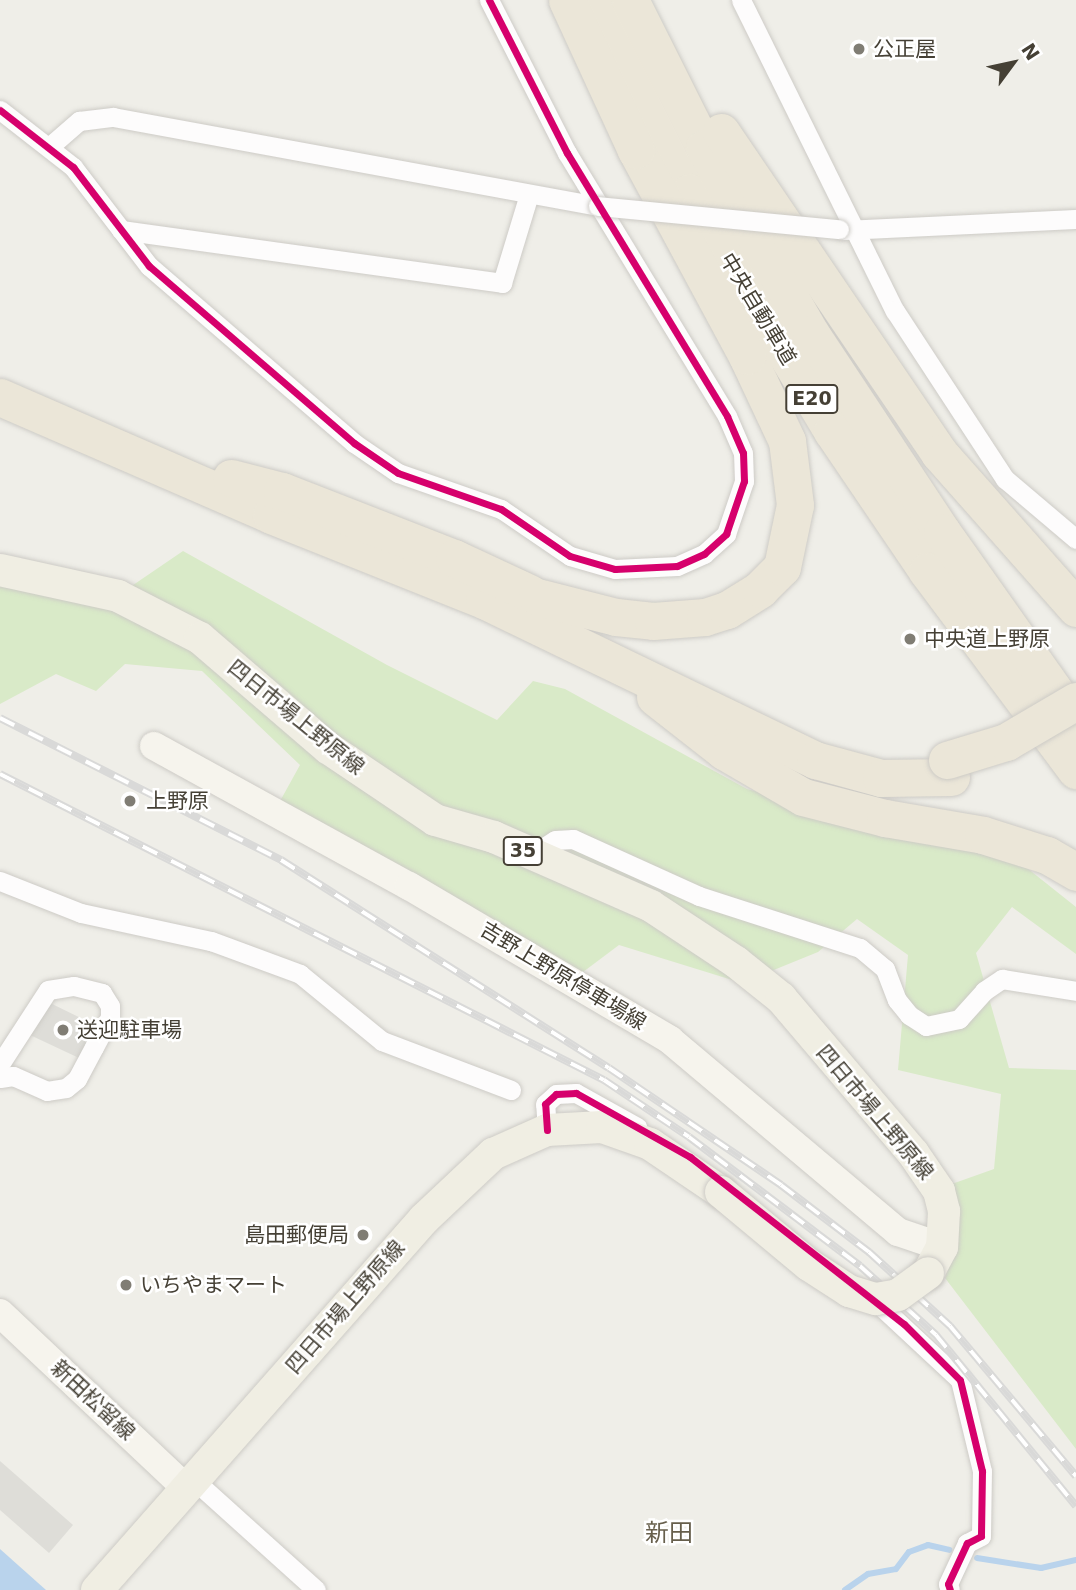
<!DOCTYPE html>
<html>
<head>
<meta charset="utf-8">
<style>
	body { margin:0 }
	#map { position:relative; width:1076px; height:1590px; overflow:hidden; background:#efeee8; font-family:"DejaVu Sans","Noto Sans JP",sans-serif }
	div>[style] { position:absolute }
	.green>* { inset:0; background:#d9eac8 }
	.parking>* { inset:0; background:#deddd8 }
	.water>* { inset:0; background:#b9d3ec }
	.stream>* { height:6px; margin:-3px; padding:0 3px; transform-origin:3px; border-radius:3px; background:#b9d3ec }
	.roads { filter:drop-shadow(0 0 2px #cdcbc6) drop-shadow(0 0 2px #cdcbc6) }
	.minor>* { height:19px; margin:-9.5px; padding:0 9.5px; transform-origin:9.5px; border-radius:9.5px; background:#fdfcfc }
	.secondary>* { height:28px; margin:-14px; padding:0 14px; transform-origin:14px; border-radius:14px; background:#f6f4ed }
	.primary>* { height:32px; margin:-16px; padding:0 16px; transform-origin:16px; border-radius:16px; background:#f0eee3 }
	.motorway>* { height:37px; margin:-18.5px; padding:0 18.5px; transform-origin:18.5px; border-radius:18.5px; background:#ebe6d8 }
	.rail>* { height:8px; margin-top:-4px; transform-origin:0; background:repeating-linear-gradient(90deg,#fff 0 16px,#d9d9d8 0 32px); box-sizing:border-box; border-block:2px solid #d9d9d8 }
	.bridges { filter:drop-shadow(0 0 2px #cdcbc6) drop-shadow(0 0 2px #cdcbc6) }
	.minor-bridge>* { height:19px; margin:-9.5px; padding:0 9.5px; transform-origin:9.5px; border-radius:9.5px; background:#fdfcfc }
	.primary-bridge>* { height:32px; margin:-16px; padding:0 16px; transform-origin:16px; border-radius:16px; background:#f0eee3 }
	.motorway-bridge>* { height:37px; margin:-18.5px; padding:0 18.5px; transform-origin:18.5px; border-radius:18.5px; background:#ebe6d8 }
	.cycleway>* { height:7px; margin:-3.5px; padding:0 3.5px; transform-origin:3.5px; border-radius:3.5px; background:#d6006c }
	.dots>* { width:19px; height:19px; translate:-50% -50%; box-sizing:border-box; border:4px solid #fff; border-radius:50% }
	span { translate:-50% -50%; white-space:nowrap; text-align:center; line-height:1.15; -webkit-text-stroke:5px #fff; paint-order:stroke }
	.shield-label span { padding:2px 5px; background:#fff; border:2px solid; border-radius:5px; -webkit-text-stroke-width:0 }
	.shield-label { font-size:19px; color:#454035; font-weight:700 }
	.poi-label { font-size:21px; color:#454035 }
	.left { translate:0 -50%; text-align:left }
	.right { translate:-100% -50%; text-align:right }
	.street-label { font-size:21px; color:#454035 }
	.quarter-label { font-size:24px; color:#675f4c }
	.north { position:absolute; left:978px; top:28px; width:70px; height:70px; -webkit-text-stroke:5px #fff; paint-order:stroke; rotate:57deg; font-size:19px; font-weight:700; line-height:28px; text-align:center; color:#454035 }
	.north::after { content:''; display:block; margin:auto; width:24px; height:32px; background:#454035; clip-path:polygon(50% 0,100% 100%,50% 72%,0 100%) }
</style>
</head>
<body>
<div id="map">
	<div class="green">
		<div style="clip-path:polygon(183px 551px,387px 665px,497px 720px,533px 681px,565px 689px,747px 789px,1022px 864px,1076px 907px,1076px 954px,1012px 907px,976px 953px,1009px 1068px,1076px 1070px,1076px 1449px,945px 1278px,957px 1242px,949px 1185px,994px 1169px,1001px 1094px,898px 1070px,908px 955px,857px 919px,818px 952px,742px 983px,619px 945px,571px 981px,274px 812px,300px 765px,202px 671px,125px 664px,96px 691px,56px 674px,0 704px,0 570px,117px 596px)"></div>
	</div>
	<div class="parking">
		<div style="clip-path:polygon(46px 1001px,95px 1025px,79px 1058px,30px 1035px)"></div>
		<div style="clip-path:polygon(0 1461px,73px 1525px,49px 1553px,0 1510px)"></div>
	</div>
	<div class="water">
		<div style="clip-path:polygon(0 1549px,46px 1590px,0 1590px)"></div>
	</div>
	<div class="stream">
		<div style="left:977px;top:1558px;width:65px;rotate:8.9deg"></div>
		<div style="left:1041px;top:1568px;width:36px;rotate:-13deg"></div>
		<div style="left:845px;top:1590px;width:28px;rotate:-35deg"></div>
		<div style="left:868px;top:1574px;width:28px;rotate:-10deg"></div>
		<div style="left:896px;top:1569px;width:21px;rotate:-53deg"></div>
		<div style="left:909px;top:1552px;width:20px;rotate:-20deg"></div>
		<div style="left:928px;top:1545px;width:22px;rotate:13deg"></div>
	</div>
	<div class="roads">
		<div class="minor">
			<div style="left:741px;top:0;width:347px;rotate:63.7deg"></div>
			<div style="left:895px;top:311px;width:201px;rotate:56.8deg"></div>
			<div style="left:1005px;top:479px;width:93px;rotate:40.2deg"></div>
			<div style="left:0;top:110px;width:93px;rotate:38deg"></div>
			<div style="left:73px;top:167px;width:125px;rotate:52.5deg"></div>
			<div style="left:149px;top:266px;width:271px;rotate:40.8deg"></div>
			<div style="left:354px;top:443px;width:53px;rotate:34.3deg"></div>
			<div style="left:398px;top:473px;width:109px;rotate:19.3deg"></div>
			<div style="left:501px;top:509px;width:83px;rotate:34.3deg"></div>
			<div style="left:570px;top:556px;width:47px;rotate:16.1deg"></div>
			<div style="left:615px;top:569px;width:62px;rotate:-2.8deg"></div>
			<div style="left:677px;top:566px;width:30px;rotate:-24deg"></div>
			<div style="left:704px;top:554px;width:30px;rotate:-42deg"></div>
			<div style="left:726px;top:534px;width:56px;rotate:-71.2deg"></div>
			<div style="left:744px;top:481px;width:28px;rotate:-92deg"></div>
			<div style="left:743px;top:453px;width:40px;rotate:-113.4deg"></div>
			<div style="left:727px;top:416px;width:308px;rotate:-121.3deg"></div>
			<div style="left:567px;top:153px;width:172px;rotate:-117deg"></div>
			<div style="left:49px;top:147px;width:40px;rotate:-41deg"></div>
			<div style="left:79px;top:121px;width:34px;rotate:-7deg"></div>
			<div style="left:113px;top:117px;width:493px;rotate:10.4deg"></div>
			<div style="left:121px;top:230px;width:385px;rotate:7.9deg"></div>
			<div style="left:502px;top:283px;width:93px;rotate:-73.1deg"></div>
			<div style="left:843px;top:230px;width:233px;rotate:-2.7deg"></div>
			<div style="left:532px;top:855px;width:27px;rotate:-33deg"></div>
			<div style="left:555px;top:840px;width:18px;rotate:-3deg"></div>
			<div style="left:573px;top:839px;width:138px;rotate:24.3deg"></div>
			<div style="left:699px;top:896px;width:169px;rotate:17.9deg"></div>
			<div style="left:860px;top:948px;width:33px;rotate:40deg"></div>
			<div style="left:885px;top:969px;width:33px;rotate:69deg"></div>
			<div style="left:897px;top:1000px;width:19px;rotate:51deg"></div>
			<div style="left:909px;top:1015px;width:20px;rotate:33deg"></div>
			<div style="left:926px;top:1026px;width:34px;rotate:-12deg"></div>
			<div style="left:959px;top:1019px;width:38px;rotate:-48deg"></div>
			<div style="left:984px;top:991px;width:22px;rotate:-34deg"></div>
			<div style="left:1002px;top:979px;width:75px;rotate:9.2deg"></div>
			<div style="left:0;top:881px;width:87px;rotate:21.6deg"></div>
			<div style="left:81px;top:913px;width:133px;rotate:12.2deg"></div>
			<div style="left:211px;top:941px;width:95px;rotate:20.3deg"></div>
			<div style="left:300px;top:974px;width:106px;rotate:39.3deg"></div>
			<div style="left:382px;top:1041px;width:138px;rotate:20.8deg"></div>
			<div style="left:0;top:1064px;width:88px;rotate:-57deg"></div>
			<div style="left:48px;top:990px;width:26px;rotate:-9deg"></div>
			<div style="left:74px;top:986px;width:29px;rotate:14deg"></div>
			<div style="left:102px;top:993px;width:15px;rotate:58deg"></div>
			<div style="left:110px;top:1006px;width:11px;rotate:90deg"></div>
			<div style="left:110px;top:1017px;width:34px;rotate:118deg"></div>
			<div style="left:94px;top:1047px;width:36px;rotate:118deg"></div>
			<div style="left:77px;top:1079px;width:14px;rotate:141deg"></div>
			<div style="left:66px;top:1088px;width:19px;rotate:171deg"></div>
			<div style="left:47px;top:1091px;width:37px;rotate:-156deg"></div>
			<div style="left:13px;top:1076px;width:13px;rotate:171deg"></div>
			<div style="left:547px;top:1130px;width:26px;rotate:-94deg"></div>
			<div style="left:545px;top:1104px;width:15px;rotate:-42deg"></div>
			<div style="left:556px;top:1094px;width:20px;rotate:-3deg"></div>
			<div style="left:576px;top:1093px;width:70px;rotate:29.1deg"></div>
			<div style="left:870px;top:1296px;width:123px;rotate:43deg"></div>
			<div style="left:960px;top:1380px;width:94px;rotate:76.4deg"></div>
			<div style="left:982px;top:1471px;width:65px;rotate:90.9deg"></div>
			<div style="left:981px;top:1536px;width:16px;rotate:153deg"></div>
			<div style="left:967px;top:1543px;width:45px;rotate:114.9deg"></div>
			<div style="left:948px;top:1584px;width:6px;rotate:72deg"></div>
			<div style="left:194px;top:1480px;width:164px;rotate:42deg"></div>
		</div>
		<div class="secondary">
			<div style="left:154px;top:746px;width:291px;rotate:28.8deg"></div>
			<div style="left:409px;top:886px;width:303px;rotate:30.5deg"></div>
			<div style="left:670px;top:1040px;width:298px;rotate:40.1deg"></div>
			<div style="left:898px;top:1232px;width:46px;rotate:18.8deg"></div>
			<div style="left:0;top:1313px;width:255px;rotate:43.3deg"></div>
		</div>
		<div class="primary">
			<div style="left:0;top:570px;width:121px;rotate:12.4deg"></div>
			<div style="left:118px;top:596px;width:92px;rotate:27.1deg"></div>
			<div style="left:200px;top:638px;width:169px;rotate:40.7deg"></div>
			<div style="left:328px;top:748px;width:129px;rotate:33.9deg"></div>
			<div style="left:435px;top:820px;width:61px;rotate:16.1deg"></div>
			<div style="left:494px;top:837px;width:171px;rotate:23.7deg"></div>
			<div style="left:651px;top:906px;width:102px;rotate:33.4deg"></div>
			<div style="left:736px;top:962px;width:58px;rotate:38.7deg"></div>
			<div style="left:781px;top:998px;width:204px;rotate:49.6deg"></div>
			<div style="left:913px;top:1153px;width:46px;rotate:55.6deg"></div>
			<div style="left:939px;top:1191px;width:21px;rotate:76deg"></div>
			<div style="left:944px;top:1211px;width:36px;rotate:93deg"></div>
			<div style="left:942px;top:1247px;width:30px;rotate:118deg"></div>
			<div style="left:97px;top:1590px;width:495px;rotate:-48.6deg"></div>
			<div style="left:424px;top:1219px;width:95px;rotate:-43.3deg"></div>
			<div style="left:493px;top:1154px;width:59px;rotate:-24deg"></div>
			<div style="left:547px;top:1130px;width:55px;rotate:-3.1deg"></div>
			<div style="left:602px;top:1127px;width:51px;rotate:19.5deg"></div>
			<div style="left:650px;top:1144px;width:86px;rotate:34.1deg"></div>
		</div>
		<div class="motorway">
			<div style="left:592px;top:0;width:215px;rotate:63.2deg"></div>
			<div style="left:689px;top:192px;width:279px;rotate:59.1deg"></div>
			<div style="left:832px;top:431px;width:169px;rotate:55.8deg"></div>
			<div style="left:927px;top:571px;width:249px;rotate:53.2deg"></div>
			<div style="left:630px;top:0;width:165px;rotate:63.4deg"></div>
			<div style="left:704px;top:148px;width:215px;rotate:60.1deg"></div>
			<div style="left:811px;top:334px;width:237px;rotate:56.5deg"></div>
			<div style="left:942px;top:532px;width:232px;rotate:54.7deg"></div>
			<div style="left:721px;top:132px;width:388px;rotate:55.8deg"></div>
			<div style="left:939px;top:453px;width:207px;rotate:48.5deg"></div>
			<div style="left:0;top:397px;width:296px;rotate:23.5deg"></div>
			<div style="left:271px;top:515px;width:229px;rotate:21.8deg"></div>
			<div style="left:484px;top:600px;width:368px;rotate:25.8deg"></div>
			<div style="left:815px;top:760px;width:68px;rotate:15.3deg"></div>
			<div style="left:881px;top:778px;width:70px;rotate:-0.8deg"></div>
			<div style="left:231px;top:478px;width:53px;rotate:14.3deg"></div>
			<div style="left:282px;top:491px;width:185px;rotate:21.3deg"></div>
			<div style="left:454px;top:558px;width:83px;rotate:25deg"></div>
			<div style="left:537px;top:597px;width:81px;rotate:14.2deg"></div>
			<div style="left:616px;top:617px;width:37px;rotate:6deg"></div>
			<div style="left:653px;top:621px;width:52px;rotate:-4.4deg"></div>
			<div style="left:705px;top:617px;width:23px;rotate:-18deg"></div>
			<div style="left:727px;top:610px;width:39px;rotate:-32deg"></div>
			<div style="left:760px;top:589px;width:31px;rotate:-45deg"></div>
			<div style="left:782px;top:567px;width:63px;rotate:-78.2deg"></div>
			<div style="left:795px;top:505px;width:64px;rotate:-97.1deg"></div>
			<div style="left:787px;top:441px;width:94px;rotate:-115.2deg"></div>
			<div style="left:747px;top:356px;width:234px;rotate:-118.3deg"></div>
			<div style="left:636px;top:150px;width:165px;rotate:-114.7deg"></div>
			<div style="left:655px;top:697px;width:88px;rotate:38deg"></div>
			<div style="left:724px;top:751px;width:91px;rotate:30.2deg"></div>
			<div style="left:803px;top:797px;width:85px;rotate:14.4deg"></div>
			<div style="left:885px;top:818px;width:99px;rotate:9.8deg"></div>
			<div style="left:983px;top:835px;width:67px;rotate:17.4deg"></div>
			<div style="left:1047px;top:855px;width:34px;rotate:30deg"></div>
		</div>
	</div>
	<div class="rail">
		<div style="left:0;top:718px;width:315px;rotate:26.8deg"></div>
		<div style="left:281px;top:860px;width:388px;rotate:32.4deg"></div>
		<div style="left:609px;top:1068px;width:208px;rotate:34.2deg"></div>
		<div style="left:781px;top:1185px;width:111px;rotate:37.3deg"></div>
		<div style="left:869px;top:1252px;width:110px;rotate:42.4deg"></div>
		<div style="left:950px;top:1326px;width:196px;rotate:50deg"></div>
		<div style="left:0;top:774px;width:677px;rotate:26.87deg"></div>
		<div style="left:604px;top:1080px;width:102px;rotate:33.8deg"></div>
		<div style="left:689px;top:1137px;width:214px;rotate:37deg"></div>
		<div style="left:860px;top:1266px;width:103px;rotate:42.2deg"></div>
		<div style="left:936px;top:1335px;width:221px;rotate:50.7deg"></div>
	</div>
	<div class="bridges">
		<div class="minor-bridge">
			<div style="left:598px;top:206px;width:242px;rotate:5.5deg"></div>
		</div>
		<div class="primary-bridge">
			<div style="left:721px;top:1192px;width:114px;rotate:39.7deg"></div>
			<div style="left:809px;top:1265px;width:48px;rotate:33deg"></div>
			<div style="left:849px;top:1291px;width:28px;rotate:17deg"></div>
			<div style="left:876px;top:1299px;width:22px;rotate:-10deg"></div>
			<div style="left:898px;top:1295px;width:37px;rotate:-36deg"></div>
		</div>
		<div class="motorway-bridge">
			<div style="left:947px;top:760px;width:62px;rotate:-17deg"></div>
			<div style="left:1006px;top:742px;width:81px;rotate:-30.4deg"></div>
		</div>
	</div>
	<div class="cycleway">
		<div style="left:0;top:110px;width:93px;rotate:38deg"></div>
		<div style="left:73px;top:167px;width:125px;rotate:52.5deg"></div>
		<div style="left:149px;top:266px;width:271px;rotate:40.8deg"></div>
		<div style="left:354px;top:443px;width:53px;rotate:34.3deg"></div>
		<div style="left:398px;top:473px;width:109px;rotate:19.3deg"></div>
		<div style="left:501px;top:509px;width:83px;rotate:34.3deg"></div>
		<div style="left:570px;top:556px;width:47px;rotate:16.1deg"></div>
		<div style="left:615px;top:569px;width:62px;rotate:-2.8deg"></div>
		<div style="left:677px;top:566px;width:30px;rotate:-24deg"></div>
		<div style="left:704px;top:554px;width:30px;rotate:-42deg"></div>
		<div style="left:726px;top:534px;width:56px;rotate:-71.2deg"></div>
		<div style="left:744px;top:481px;width:28px;rotate:-92deg"></div>
		<div style="left:743px;top:453px;width:40px;rotate:-113.4deg"></div>
		<div style="left:727px;top:416px;width:308px;rotate:-121.3deg"></div>
		<div style="left:567px;top:153px;width:172px;rotate:-117deg"></div>
		<div style="left:547px;top:1130px;width:26px;rotate:-94deg"></div>
		<div style="left:545px;top:1104px;width:15px;rotate:-42deg"></div>
		<div style="left:556px;top:1094px;width:20px;rotate:-3deg"></div>
		<div style="left:576px;top:1093px;width:131px;rotate:29.3deg"></div>
		<div style="left:690px;top:1157px;width:271px;rotate:38deg"></div>
		<div style="left:904px;top:1324px;width:79px;rotate:45deg"></div>
		<div style="left:960px;top:1380px;width:94px;rotate:76.4deg"></div>
		<div style="left:982px;top:1471px;width:65px;rotate:90.9deg"></div>
		<div style="left:981px;top:1536px;width:16px;rotate:153deg"></div>
		<div style="left:967px;top:1543px;width:45px;rotate:114.9deg"></div>
		<div style="left:948px;top:1584px;width:6px;rotate:72deg"></div>
	</div>
	<div class="dots">
		<div style="left:859px;top:49px;background:#807d74"></div>
		<div style="left:910px;top:639px;background:#807d74"></div>
		<div style="left:130px;top:801px;background:#807d74"></div>
		<div style="left:63px;top:1030px;background:#807d74"></div>
		<div style="left:363px;top:1235px;background:#807d74"></div>
		<div style="left:126px;top:1285px;background:#807d74"></div>
	</div>
	<div class="shield-label">
		<span style="left:812px;top:399px">E20</span>
		<span style="left:523px;top:851px">35</span>
	</div>
	<div class="poi-label">
		<span class="left" style="left:873px;top:49px">公正屋</span>
		<span class="left" style="left:924px;top:639px">中央道上野原</span>
		<span class="left" style="left:146px;top:801px">上野原</span>
		<span class="left" style="left:77px;top:1030px">送迎駐車場</span>
		<span class="right" style="left:349px;top:1235px">島田郵便局</span>
		<span class="left" style="left:140px;top:1285px">いちやまマート</span>
	</div>
	<div class="street-label">
		<span style="left:758px;top:309px;rotate:59deg">中央自動車道</span>
		<span style="left:296px;top:717px;rotate:39deg">四日市場上野原線</span>
		<span style="left:563px;top:976px;rotate:31deg">吉野上野原停車場線</span>
		<span style="left:875px;top:1112px;rotate:50deg">四日市場上野原線</span>
		<span style="left:345px;top:1307px;rotate:-49deg">四日市場上野原線</span>
		<span style="left:93px;top:1400px;rotate:43deg">新田松留線</span>
	</div>
	<div class="quarter-label">
		<span style="left:669px;top:1534px">新田</span>
	</div>
	<div class="north">N</div>
</div>
</body>
</html>
